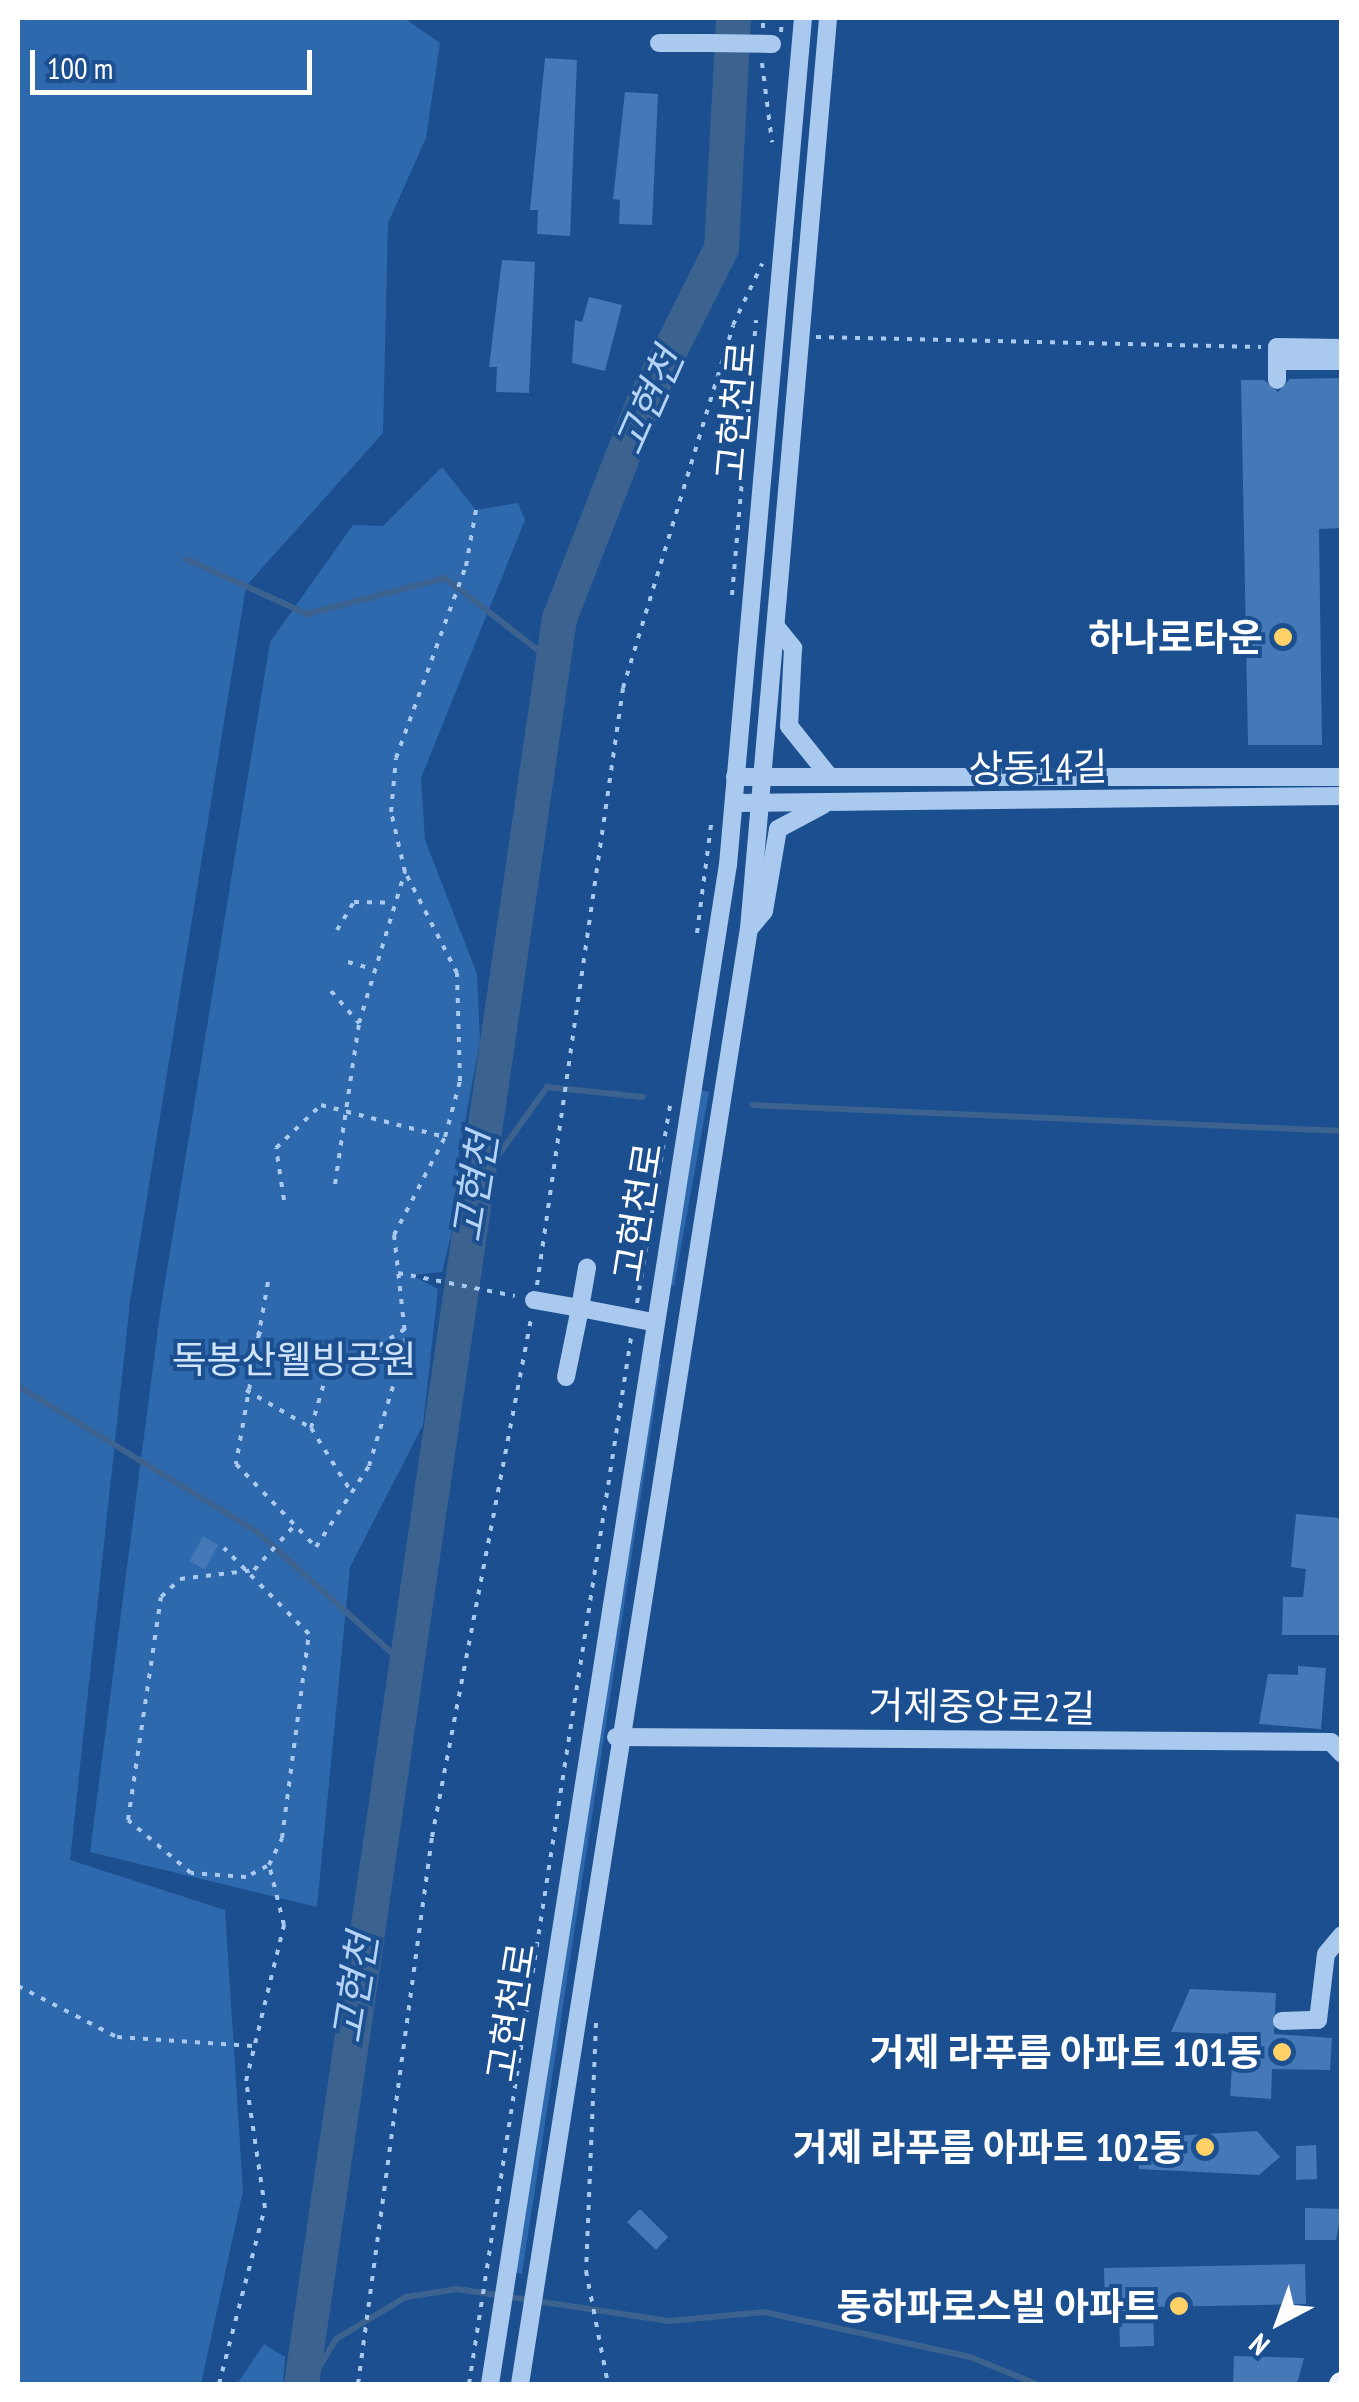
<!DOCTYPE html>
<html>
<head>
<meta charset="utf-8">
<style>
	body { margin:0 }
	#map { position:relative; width:1359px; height:2402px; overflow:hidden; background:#1b4f8f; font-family:"PT Sans Narrow","Noto Sans KR",sans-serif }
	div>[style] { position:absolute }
	.green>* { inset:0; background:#2e69ad }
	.stream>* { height:6px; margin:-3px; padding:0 3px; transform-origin:3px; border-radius:3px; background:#3c6290 }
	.river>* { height:35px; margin:-17.5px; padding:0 17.5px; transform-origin:17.5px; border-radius:17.5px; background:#3c6290 }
	.building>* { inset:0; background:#4478b7 }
	.path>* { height:4px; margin-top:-2px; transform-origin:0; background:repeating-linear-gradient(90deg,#a9c9ee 0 5px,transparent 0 13px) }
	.minor>* { height:18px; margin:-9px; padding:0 9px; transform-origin:9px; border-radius:9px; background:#a9c9ee }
	.major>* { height:25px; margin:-12.5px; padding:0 12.5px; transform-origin:12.5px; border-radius:12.5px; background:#f0f6ff }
	.minor-bridge>* { height:18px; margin:-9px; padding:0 9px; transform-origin:9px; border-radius:9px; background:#a9c9ee }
	.dots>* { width:28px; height:28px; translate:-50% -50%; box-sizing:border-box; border:5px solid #1b4f8f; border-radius:50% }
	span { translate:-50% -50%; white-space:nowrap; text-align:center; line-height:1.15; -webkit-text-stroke:8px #1b4f8f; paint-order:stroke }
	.street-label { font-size:38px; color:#fff }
	.poi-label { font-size:38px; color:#fff; font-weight:700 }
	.right { translate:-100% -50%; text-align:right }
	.park-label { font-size:38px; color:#cfe3fa }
	.water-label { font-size:40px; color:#b5d3f5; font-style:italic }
	.frame { position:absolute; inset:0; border:20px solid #fff; pointer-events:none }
	.north { position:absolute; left:1229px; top:2272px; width:100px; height:100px; -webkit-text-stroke:8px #1b4f8f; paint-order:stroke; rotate:221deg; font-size:28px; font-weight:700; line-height:40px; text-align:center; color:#fff }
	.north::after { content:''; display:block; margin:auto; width:35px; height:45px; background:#fff; clip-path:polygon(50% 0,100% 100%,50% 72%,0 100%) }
	.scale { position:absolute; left:30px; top:50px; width:282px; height:45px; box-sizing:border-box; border:5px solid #fff; border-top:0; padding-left:12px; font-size:30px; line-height:35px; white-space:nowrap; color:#fff; -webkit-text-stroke:8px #1b4f8f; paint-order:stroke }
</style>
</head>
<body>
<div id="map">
	<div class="green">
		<div style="clip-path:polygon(18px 18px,404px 18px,440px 43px,426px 138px,388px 223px,383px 433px,246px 586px,130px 1302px,70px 1860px,225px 1910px,243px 2191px,201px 2384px,18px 2384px)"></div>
		<div style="clip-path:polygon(442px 467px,476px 510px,518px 503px,525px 520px,421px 778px,425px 840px,477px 974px,480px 1041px,458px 1159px,463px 1186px,442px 1272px,411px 1275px,438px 1289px,423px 1425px,350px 1567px,317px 1907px,90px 1852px,160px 1313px,270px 642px,353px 525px,383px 526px)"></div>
		<div style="clip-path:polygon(700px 1090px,709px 1092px,674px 1286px,665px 1284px)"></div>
		<div style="clip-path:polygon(652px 1363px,661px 1364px,522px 2274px,513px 2272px)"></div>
		<div style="clip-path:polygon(264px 2344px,285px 2357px,283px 2384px,237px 2384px)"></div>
	</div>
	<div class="stream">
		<div style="left:186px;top:559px;width:133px;rotate:24.4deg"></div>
		<div style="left:307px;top:614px;width:143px;rotate:-14.6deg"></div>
		<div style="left:445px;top:578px;width:135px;rotate:37.8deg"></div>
		<div style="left:753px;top:1105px;width:590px;rotate:2.53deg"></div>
		<div style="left:470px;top:1195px;width:133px;rotate:-54.5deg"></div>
		<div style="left:547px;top:1087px;width:96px;rotate:6deg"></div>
		<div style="left:18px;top:1386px;width:279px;rotate:31.4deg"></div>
		<div style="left:256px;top:1531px;width:196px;rotate:41.9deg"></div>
		<div style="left:309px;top:2384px;width:52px;rotate:-59deg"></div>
		<div style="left:336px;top:2339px;width:82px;rotate:-31deg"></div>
		<div style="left:406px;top:2297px;width:52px;rotate:-8.9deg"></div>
		<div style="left:457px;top:2289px;width:214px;rotate:8.6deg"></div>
		<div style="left:669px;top:2321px;width:95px;rotate:-5.4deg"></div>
		<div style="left:764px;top:2312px;width:211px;rotate:12.3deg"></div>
		<div style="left:970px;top:2357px;width:71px;rotate:22.2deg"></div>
	</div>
	<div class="river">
		<div style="left:301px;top:2384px;width:1785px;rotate:-81.69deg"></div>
		<div style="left:559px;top:618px;width:229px;rotate:-68.7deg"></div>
		<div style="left:642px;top:405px;width:176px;rotate:-63.3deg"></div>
		<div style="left:721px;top:248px;width:230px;rotate:-87deg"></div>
	</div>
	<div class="building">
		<div style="clip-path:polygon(545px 58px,577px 60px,570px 236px,537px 234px,538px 210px,530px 210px)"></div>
		<div style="clip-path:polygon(625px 92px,658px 94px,652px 225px,619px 224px,620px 200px,613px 199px)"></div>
		<div style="clip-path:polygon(502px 260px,535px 262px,529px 393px,496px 392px,497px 367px,489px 367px)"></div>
		<div style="clip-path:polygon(589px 297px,622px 305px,605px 371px,572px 363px,575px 320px,582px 322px)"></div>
		<div style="clip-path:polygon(1342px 378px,1342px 528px,1319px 529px,1322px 745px,1248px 745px,1241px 380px,1264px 380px,1278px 392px,1290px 379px)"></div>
		<div style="clip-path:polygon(1296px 1514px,1340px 1518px,1342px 1635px,1282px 1635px,1283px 1597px,1303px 1597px,1306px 1569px,1291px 1567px)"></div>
		<div style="clip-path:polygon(203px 1536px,218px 1545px,205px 1570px,190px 1561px)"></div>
		<div style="clip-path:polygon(1298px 1666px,1326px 1668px,1321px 1729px,1259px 1724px,1268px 1674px,1298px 1675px)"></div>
		<div style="clip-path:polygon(1190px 1989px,1276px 1993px,1274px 2034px,1332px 2038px,1330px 2070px,1272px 2069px,1271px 2099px,1230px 2096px,1234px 2034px,1171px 2032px)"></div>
		<div style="clip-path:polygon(1257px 2131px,1280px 2157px,1259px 2175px,1139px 2169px,1138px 2138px)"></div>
		<div style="clip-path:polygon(1316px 2145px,1317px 2179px,1296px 2180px,1296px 2146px)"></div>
		<div style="clip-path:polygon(1305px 2208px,1342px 2209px,1336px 2240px,1305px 2240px)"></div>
		<div style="clip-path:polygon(640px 2209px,668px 2237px,656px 2250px,627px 2222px)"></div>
		<div style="clip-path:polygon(1305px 2264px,1306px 2304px,1153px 2307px,1154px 2346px,1120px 2347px,1119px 2306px,1105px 2306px,1104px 2268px)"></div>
		<div style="clip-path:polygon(1234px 2356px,1304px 2358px,1297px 2384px,1233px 2384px)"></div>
	</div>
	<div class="path">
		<div style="left:763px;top:28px;width:10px;rotate:-90deg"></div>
		<div style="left:781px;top:32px;width:14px;rotate:-86deg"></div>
		<div style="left:762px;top:63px;width:80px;rotate:82.8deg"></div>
		<div style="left:816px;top:337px;width:445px;rotate:1.3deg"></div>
		<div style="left:732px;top:595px;width:276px;rotate:-85deg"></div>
		<div style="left:337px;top:930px;width:33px;rotate:-59deg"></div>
		<div style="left:354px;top:902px;width:39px;rotate:1deg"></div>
		<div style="left:697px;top:933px;width:116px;rotate:-82.6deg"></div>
		<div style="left:348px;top:962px;width:26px;rotate:16deg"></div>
		<div style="left:331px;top:991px;width:43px;rotate:48.8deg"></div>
		<div style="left:335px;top:1184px;width:163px;rotate:-81.5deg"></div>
		<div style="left:359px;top:1023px;width:158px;rotate:-73.1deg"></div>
		<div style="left:284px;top:1200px;width:53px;rotate:-98.7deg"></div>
		<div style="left:276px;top:1148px;width:62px;rotate:-43.7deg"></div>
		<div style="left:321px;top:1105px;width:128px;rotate:14.5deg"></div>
		<div style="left:398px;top:1273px;width:119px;rotate:11.1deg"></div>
		<div style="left:268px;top:1282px;width:185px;rotate:100deg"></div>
		<div style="left:236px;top:1464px;width:115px;rotate:46.1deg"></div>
		<div style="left:316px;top:1547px;width:97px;rotate:-56.8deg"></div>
		<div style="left:369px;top:1466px;width:128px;rotate:-73.3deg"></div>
		<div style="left:406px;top:1343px;width:109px;rotate:-96.3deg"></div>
		<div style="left:394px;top:1235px;width:110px;rotate:-62.5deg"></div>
		<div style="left:445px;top:1137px;width:58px;rotate:-75deg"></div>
		<div style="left:460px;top:1081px;width:108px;rotate:-91.6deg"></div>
		<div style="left:457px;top:973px;width:114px;rotate:-117.2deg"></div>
		<div style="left:405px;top:872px;width:62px;rotate:-103.1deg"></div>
		<div style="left:391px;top:812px;width:54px;rotate:-84.7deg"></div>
		<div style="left:396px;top:758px;width:204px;rotate:-70deg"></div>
		<div style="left:466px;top:566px;width:57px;rotate:-79.9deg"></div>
		<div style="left:537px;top:1285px;width:603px;rotate:-81.8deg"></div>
		<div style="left:623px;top:688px;width:379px;rotate:-73.1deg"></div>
		<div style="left:733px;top:325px;width:68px;rotate:-64.6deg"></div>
		<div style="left:637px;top:1303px;width:201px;rotate:-80.5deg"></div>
		<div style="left:257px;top:1332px;width:47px;rotate:32deg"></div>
		<div style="left:297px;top:1357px;width:33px;rotate:9deg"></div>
		<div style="left:330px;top:1362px;width:27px;rotate:-4deg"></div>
		<div style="left:357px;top:1360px;width:57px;rotate:-32.9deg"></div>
		<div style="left:246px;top:1390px;width:75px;rotate:30.3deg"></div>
		<div style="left:311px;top:1428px;width:73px;rotate:57.8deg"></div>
		<div style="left:311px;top:1428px;width:69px;rotate:-73.9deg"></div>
		<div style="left:267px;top:1866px;width:24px;rotate:152deg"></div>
		<div style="left:246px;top:1877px;width:55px;rotate:-175.8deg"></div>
		<div style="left:191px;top:1873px;width:82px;rotate:-139.9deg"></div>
		<div style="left:128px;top:1820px;width:225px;rotate:-81.6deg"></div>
		<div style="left:161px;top:1597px;width:26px;rotate:-43deg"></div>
		<div style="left:180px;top:1579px;width:75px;rotate:-6.9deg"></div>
		<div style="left:254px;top:1570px;width:59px;rotate:-47.7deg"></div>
		<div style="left:18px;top:1986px;width:111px;rotate:27.3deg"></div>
		<div style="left:117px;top:2037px;width:136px;rotate:3.8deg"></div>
		<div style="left:596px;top:2023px;width:248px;rotate:92.3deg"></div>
		<div style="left:586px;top:2271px;width:115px;rotate:79deg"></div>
		<div style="left:219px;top:2384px;width:182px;rotate:-75.4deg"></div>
		<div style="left:265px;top:2208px;width:128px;rotate:-98.5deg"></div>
		<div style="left:246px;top:2081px;width:161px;rotate:-76.3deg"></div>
		<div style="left:284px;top:1925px;width:62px;rotate:-104deg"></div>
		<div style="left:269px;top:1865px;width:30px;rotate:-64deg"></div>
		<div style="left:282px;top:1838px;width:206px;rotate:-82.5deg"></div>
		<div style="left:309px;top:1634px;width:121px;rotate:-134.7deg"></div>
		<div style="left:358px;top:2384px;width:552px;rotate:-82.3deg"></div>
		<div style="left:432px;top:1837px;width:527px;rotate:-79.18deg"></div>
		<div style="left:469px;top:2384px;width:1059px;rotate:-81.2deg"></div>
	</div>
	<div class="minor">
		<div style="left:659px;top:43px;width:50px"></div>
		<div style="left:1277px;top:361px;width:65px"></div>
		<div style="left:1277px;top:380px;width:33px;rotate:-90deg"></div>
		<div style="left:1277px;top:347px;width:65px;rotate:0.9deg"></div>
		<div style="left:777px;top:628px;width:26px;rotate:51deg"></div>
		<div style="left:793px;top:648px;width:78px;rotate:92.9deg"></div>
		<div style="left:789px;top:726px;width:64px;rotate:51.3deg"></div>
		<div style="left:735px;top:777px;width:607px"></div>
		<div style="left:735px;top:803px;width:607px;rotate:-0.66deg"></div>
		<div style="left:749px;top:929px;width:23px;rotate:-50deg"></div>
		<div style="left:764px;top:911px;width:83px;rotate:-80.3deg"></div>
		<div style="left:778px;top:829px;width:51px;rotate:-28.1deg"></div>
		<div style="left:534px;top:1300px;width:47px;rotate:9.9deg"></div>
		<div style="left:580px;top:1308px;width:41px;rotate:-80.1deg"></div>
		<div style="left:566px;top:1377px;width:70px;rotate:-78.5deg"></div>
		<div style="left:580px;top:1308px;width:73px;rotate:11deg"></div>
		<div style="left:616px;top:1737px;width:715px;rotate:0.4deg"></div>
		<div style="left:1331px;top:1742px;width:16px;rotate:47deg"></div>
		<div style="left:1282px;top:2021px;width:36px;rotate:-2deg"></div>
		<div style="left:1318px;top:2020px;width:66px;rotate:-83.1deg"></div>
		<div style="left:1326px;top:1954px;width:25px;rotate:-50deg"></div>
		<div style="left:490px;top:2384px;width:1538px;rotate:-81.1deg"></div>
		<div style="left:728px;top:865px;width:850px;rotate:-84.94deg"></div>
		<div style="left:520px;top:2384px;width:1473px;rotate:-81.06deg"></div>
		<div style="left:749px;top:929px;width:914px;rotate:-85.04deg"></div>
	</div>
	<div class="major">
		<div style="left:1341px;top:2384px;width:1px"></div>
	</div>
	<div class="minor-bridge">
		<div style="left:709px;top:43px;width:63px;rotate:0.9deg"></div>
	</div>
	<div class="dots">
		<div style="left:1283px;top:637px;background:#ffd166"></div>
		<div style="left:1282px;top:2052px;background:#ffd166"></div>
		<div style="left:1205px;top:2147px;background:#ffd166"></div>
		<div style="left:1179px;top:2306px;background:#ffd166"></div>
	</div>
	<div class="street-label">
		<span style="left:735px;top:411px;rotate:-85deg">고현천로</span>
		<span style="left:1038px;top:767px;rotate:-1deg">상동14길</span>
		<span style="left:637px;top:1212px;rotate:-81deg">고현천로</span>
		<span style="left:982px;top:1706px;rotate:1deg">거제중앙로2길</span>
		<span style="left:510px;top:2012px;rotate:-81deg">고현천로</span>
	</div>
	<div class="poi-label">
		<span class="right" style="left:1263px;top:637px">하나로타운</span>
		<span class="right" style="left:1262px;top:2052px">거제 라푸름 아파트 101동</span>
		<span class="right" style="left:1185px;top:2147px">거제 라푸름 아파트 102동</span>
		<span class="right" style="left:1159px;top:2306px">동하파로스빌 아파트</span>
	</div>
	<div class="park-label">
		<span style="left:294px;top:1359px">독봉산웰빙공원</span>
	</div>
	<div class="water-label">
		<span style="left:648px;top:401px;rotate:-66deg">고현천</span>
		<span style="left:474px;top:1187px;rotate:-81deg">고현천</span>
		<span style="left:354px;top:1988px;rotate:-81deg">고현천</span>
	</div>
	<div class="frame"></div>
	<div class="north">N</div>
	<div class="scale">100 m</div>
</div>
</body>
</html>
